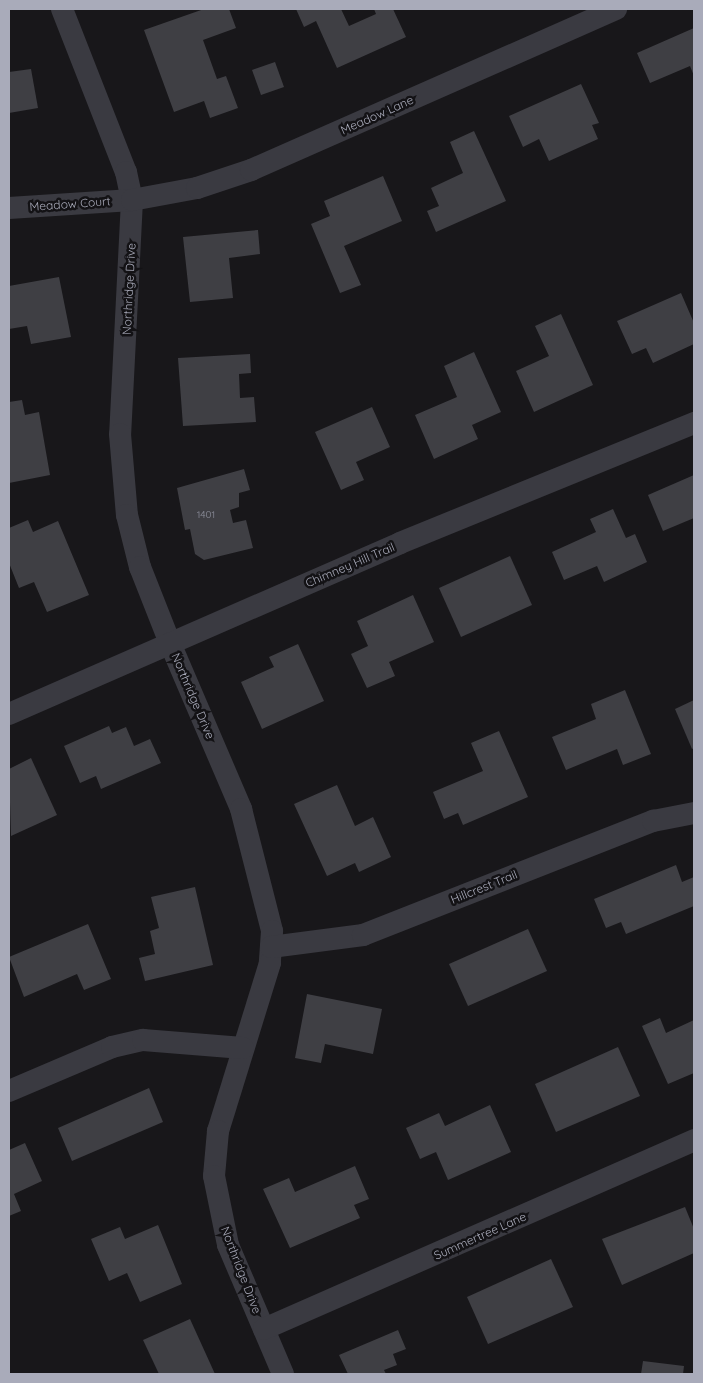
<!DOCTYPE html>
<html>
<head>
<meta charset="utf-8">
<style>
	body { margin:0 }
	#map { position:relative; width:703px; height:1383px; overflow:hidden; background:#18171a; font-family:Quicksand,sans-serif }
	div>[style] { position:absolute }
	.building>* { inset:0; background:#3f3f44 }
	.minor>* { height:22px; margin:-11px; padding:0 11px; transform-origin:11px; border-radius:11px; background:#3a3a41 }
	span { translate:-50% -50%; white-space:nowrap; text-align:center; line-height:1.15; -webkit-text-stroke:5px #131215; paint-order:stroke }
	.number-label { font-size:10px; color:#8e909c }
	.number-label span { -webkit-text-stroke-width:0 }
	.street-label { font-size:12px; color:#a9abba }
	.frame { position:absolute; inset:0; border:10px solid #a9abba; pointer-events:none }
</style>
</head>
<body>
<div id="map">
	<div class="building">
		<div style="clip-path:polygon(204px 9px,229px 9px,236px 28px,203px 40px,217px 79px,226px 76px,238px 108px,210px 118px,204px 101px,174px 112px,144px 30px)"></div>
		<div style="clip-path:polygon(296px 9px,341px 9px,349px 26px,376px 14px,374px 9px,393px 9px,406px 37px,337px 68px,316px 21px,304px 27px)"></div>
		<div style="clip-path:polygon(694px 28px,694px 76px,690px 66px,650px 83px,637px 53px)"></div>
		<div style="clip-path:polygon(275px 62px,284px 87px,261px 95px,252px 70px)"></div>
		<div style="clip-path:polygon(31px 69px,38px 108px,9px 113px,9px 72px)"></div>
		<div style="clip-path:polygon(581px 84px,599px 123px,592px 125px,598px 139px,549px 161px,539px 139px,523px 147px,509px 116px)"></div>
		<div style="clip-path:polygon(474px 131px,506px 201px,436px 232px,427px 211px,439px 206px,431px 188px,463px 173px,450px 142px)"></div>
		<div style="clip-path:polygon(383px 176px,402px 221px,344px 246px,361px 285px,340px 293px,311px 224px,330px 216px,324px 201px)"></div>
		<div style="clip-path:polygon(258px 230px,260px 254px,229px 258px,233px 298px,190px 302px,183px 237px)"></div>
		<div style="clip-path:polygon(59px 277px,71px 337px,31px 344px,27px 326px,9px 329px,9px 286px)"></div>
		<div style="clip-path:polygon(681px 293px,694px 323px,694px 344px,653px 363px,646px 348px,632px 354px,617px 321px)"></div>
		<div style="clip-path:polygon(561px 314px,593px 385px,534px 412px,516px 371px,549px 356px,535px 326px)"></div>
		<div style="clip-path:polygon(474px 352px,501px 412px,472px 425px,478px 439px,434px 459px,415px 415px,457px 397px,444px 366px)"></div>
		<div style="clip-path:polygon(250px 354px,251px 373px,239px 374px,240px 398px,254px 397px,256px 422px,183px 426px,178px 358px)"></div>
		<div style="clip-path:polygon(22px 400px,25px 415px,39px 412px,50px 475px,9px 483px,9px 402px)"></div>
		<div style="clip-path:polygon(372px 407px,390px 447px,356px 462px,364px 480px,341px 490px,315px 432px)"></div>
		<div style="clip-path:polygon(244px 469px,250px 490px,239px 493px,239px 507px,230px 510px,233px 523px,246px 520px,253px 548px,204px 560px,195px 554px,190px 529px,185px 530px,177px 488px)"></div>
		<div style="clip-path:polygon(694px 475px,694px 518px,663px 531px,648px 495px)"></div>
		<div style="clip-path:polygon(613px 509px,626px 538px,635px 534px,647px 562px,604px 582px,597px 566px,564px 580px,552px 552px,596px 532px,590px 519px)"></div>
		<div style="clip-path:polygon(28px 520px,33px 532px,58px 521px,89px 595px,47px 612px,34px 582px,19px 588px,9px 563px,9px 528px)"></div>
		<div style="clip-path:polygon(510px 556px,532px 605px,461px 637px,439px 588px)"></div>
		<div style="clip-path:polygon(413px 595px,434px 642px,389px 662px,395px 676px,367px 688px,351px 654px,368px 646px,357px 621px)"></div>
		<div style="clip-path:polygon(298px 644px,324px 701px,262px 729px,241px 682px,274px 667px,269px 657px)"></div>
		<div style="clip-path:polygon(625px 690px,651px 754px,623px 765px,617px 749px,566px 770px,552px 737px,596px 719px,591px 704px)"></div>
		<div style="clip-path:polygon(694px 700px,694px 748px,692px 749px,675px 709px)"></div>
		<div style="clip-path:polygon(109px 726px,112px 733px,126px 727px,134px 746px,150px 739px,161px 763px,101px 789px,96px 776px,80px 783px,64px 746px)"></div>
		<div style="clip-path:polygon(499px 731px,528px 797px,463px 825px,458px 813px,444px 819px,433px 792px,483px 771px,471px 743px)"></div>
		<div style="clip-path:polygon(31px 758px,57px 815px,11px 836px,9px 769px)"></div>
		<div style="clip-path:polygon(337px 785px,355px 826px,373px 817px,391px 857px,359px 872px,355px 863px,327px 876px,294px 804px)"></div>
		<div style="clip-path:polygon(676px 865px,682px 882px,694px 877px,694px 906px,626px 934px,621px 922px,606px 928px,594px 899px)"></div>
		<div style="clip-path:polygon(195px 887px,213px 965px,145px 981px,139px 958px,155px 954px,150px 931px,159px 928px,151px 897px)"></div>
		<div style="clip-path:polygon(88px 924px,111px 979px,84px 990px,77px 974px,24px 997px,9px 957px)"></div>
		<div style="clip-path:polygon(528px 929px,547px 971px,468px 1006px,449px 964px)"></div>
		<div style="clip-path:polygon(307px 994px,382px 1009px,373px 1054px,325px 1044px,321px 1063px,295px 1058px)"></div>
		<div style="clip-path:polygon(660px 1018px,666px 1033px,694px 1020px,694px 1073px,668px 1084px,642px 1026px)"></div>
		<div style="clip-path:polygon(618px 1047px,640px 1096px,556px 1132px,535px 1084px)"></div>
		<div style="clip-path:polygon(149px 1088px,163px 1122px,72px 1161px,58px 1128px)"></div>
		<div style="clip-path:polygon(490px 1105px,511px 1152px,448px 1180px,436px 1152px,420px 1159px,406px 1128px,439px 1113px,445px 1126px)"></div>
		<div style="clip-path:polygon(25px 1143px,42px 1181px,14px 1194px,21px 1211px,9px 1216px,9px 1150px)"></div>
		<div style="clip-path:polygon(355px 1166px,369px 1199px,354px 1205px,360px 1218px,290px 1248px,263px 1189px,289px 1178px,295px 1192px)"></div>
		<div style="clip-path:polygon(685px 1207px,694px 1229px,694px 1253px,622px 1285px,602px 1239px)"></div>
		<div style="clip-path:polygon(158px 1225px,182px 1284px,140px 1302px,127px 1273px,109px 1281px,91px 1239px,120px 1227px,125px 1239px)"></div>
		<div style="clip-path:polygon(551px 1259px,573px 1307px,488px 1344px,467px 1297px)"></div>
		<div style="clip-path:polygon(190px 1319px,215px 1374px,159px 1374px,143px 1340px)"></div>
		<div style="clip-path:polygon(398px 1330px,406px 1349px,393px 1354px,397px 1365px,384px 1370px,386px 1374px,348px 1374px,339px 1355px)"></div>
		<div style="clip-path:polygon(643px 1361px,684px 1366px,683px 1374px,641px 1374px)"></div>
	</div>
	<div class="minor">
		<div style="left:62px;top:9px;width:175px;rotate:68.6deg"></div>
		<div style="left:126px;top:172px;width:29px;rotate:78deg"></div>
		<div style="left:132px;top:200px;width:234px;rotate:92.9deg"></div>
		<div style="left:120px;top:434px;width:81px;rotate:85.1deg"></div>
		<div style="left:127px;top:515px;width:54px;rotate:76deg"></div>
		<div style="left:140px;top:567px;width:82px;rotate:68.5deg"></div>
		<div style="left:170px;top:643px;width:181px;rotate:66.8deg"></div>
		<div style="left:241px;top:809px;width:126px;rotate:75.7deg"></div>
		<div style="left:272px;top:931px;width:32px;rotate:94deg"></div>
		<div style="left:270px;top:963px;width:176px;rotate:107.2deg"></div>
		<div style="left:218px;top:1131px;width:45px;rotate:95.1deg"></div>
		<div style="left:214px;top:1176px;width:70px;rotate:78.5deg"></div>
		<div style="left:228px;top:1245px;width:140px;rotate:66.9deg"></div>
		<div style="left:9px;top:208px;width:123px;rotate:-3.7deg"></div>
		<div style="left:132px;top:200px;width:66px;rotate:-10.5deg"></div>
		<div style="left:197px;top:188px;width:57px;rotate:-18.4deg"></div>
		<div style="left:251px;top:170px;width:399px;rotate:-23.8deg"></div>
		<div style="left:9px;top:714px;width:427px;rotate:-23.6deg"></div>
		<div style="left:400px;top:543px;width:318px;rotate:-22.2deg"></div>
		<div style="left:271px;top:947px;width:93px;rotate:-7.4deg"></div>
		<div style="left:363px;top:935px;width:312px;rotate:-21.5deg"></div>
		<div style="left:653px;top:821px;width:42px;rotate:-11deg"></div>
		<div style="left:9px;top:1091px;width:112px;rotate:-23.1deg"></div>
		<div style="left:112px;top:1047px;width:32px;rotate:-13deg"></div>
		<div style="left:143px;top:1040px;width:100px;rotate:4.6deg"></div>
		<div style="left:264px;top:1329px;width:470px;rotate:-23.7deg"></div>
	</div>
	<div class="number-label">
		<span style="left:206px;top:515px">1401</span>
	</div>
	<div class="street-label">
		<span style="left:377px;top:115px;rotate:-24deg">Meadow Lane</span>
		<span style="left:70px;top:204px;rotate:-4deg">Meadow Court</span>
		<span style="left:129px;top:289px;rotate:-87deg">Northridge Drive</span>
		<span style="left:350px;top:565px;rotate:-23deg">Chimney Hill Trail</span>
		<span style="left:193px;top:696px;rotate:67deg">Northridge Drive</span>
		<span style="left:484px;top:887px;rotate:-22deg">Hillcrest Trail</span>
		<span style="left:480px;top:1236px;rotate:-24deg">Summertree Lane</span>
		<span style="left:241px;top:1270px;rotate:69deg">Northridge Drive</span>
	</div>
	<div class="frame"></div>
</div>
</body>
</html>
